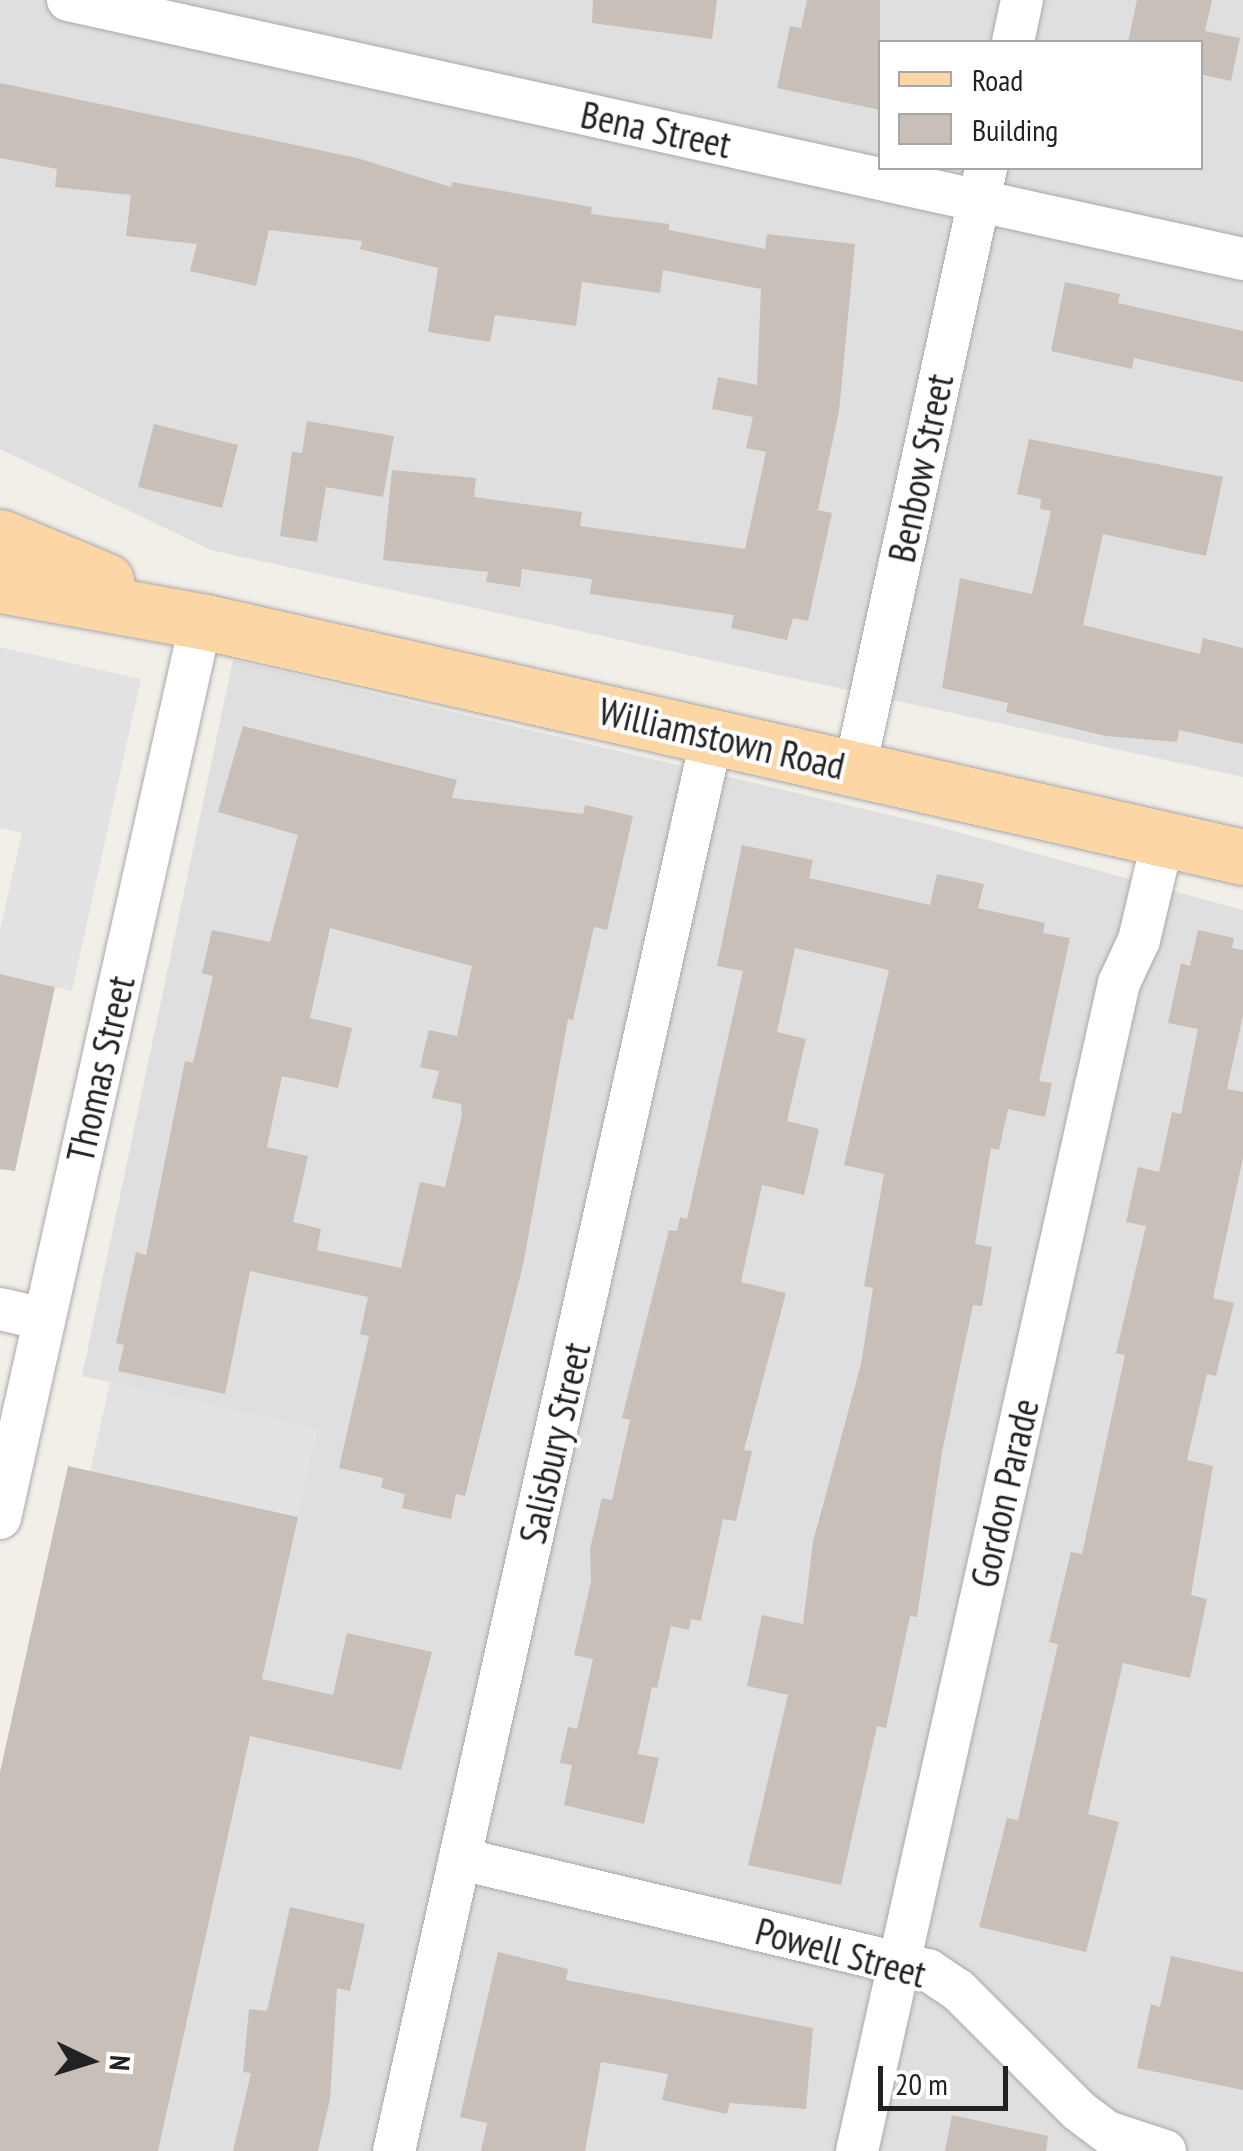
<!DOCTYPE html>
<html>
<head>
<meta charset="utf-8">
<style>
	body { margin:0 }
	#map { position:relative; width:1243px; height:2151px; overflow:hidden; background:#f2efe9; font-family:"PT Sans Narrow",sans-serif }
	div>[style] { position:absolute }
	.residential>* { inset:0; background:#e0dfdf }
	.parking>* { inset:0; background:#e2e2e2 }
	.building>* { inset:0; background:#c7bfb8 }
	.roads { filter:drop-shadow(0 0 2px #a9a9a9) drop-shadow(0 0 2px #a9a9a9) }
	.street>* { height:42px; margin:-21px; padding:0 21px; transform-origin:21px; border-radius:21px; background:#fff }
	.primary>* { height:55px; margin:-27.5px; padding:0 27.5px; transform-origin:27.5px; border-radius:27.5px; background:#fcd6a4 }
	span { translate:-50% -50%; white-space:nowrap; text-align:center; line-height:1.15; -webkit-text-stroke:8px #fff; paint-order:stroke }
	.street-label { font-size:38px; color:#222 }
	.legend { position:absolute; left:878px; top:40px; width:325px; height:130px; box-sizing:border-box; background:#fff; border:2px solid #a7a7a7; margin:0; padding:12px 18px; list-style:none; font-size:30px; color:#222 }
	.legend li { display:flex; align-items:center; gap:20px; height:50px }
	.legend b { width:50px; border:2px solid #a7a7a7 }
	.north { position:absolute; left:40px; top:2011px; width:100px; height:100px; -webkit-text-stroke:8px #fff; paint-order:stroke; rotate:94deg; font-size:28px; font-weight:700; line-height:40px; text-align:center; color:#222 }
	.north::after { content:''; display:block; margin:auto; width:35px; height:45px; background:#222; clip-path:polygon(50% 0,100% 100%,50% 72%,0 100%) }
	.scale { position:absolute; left:878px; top:2066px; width:130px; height:45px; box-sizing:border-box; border:5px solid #222; border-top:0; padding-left:12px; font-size:30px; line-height:35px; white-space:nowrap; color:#222; -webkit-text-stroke:8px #fff; paint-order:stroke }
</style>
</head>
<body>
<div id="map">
	<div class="residential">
		<div style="clip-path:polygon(evenodd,0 0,1243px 0,1243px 777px,211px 550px,0 449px,0 0,880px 42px,1200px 42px,1200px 168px,880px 168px,880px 42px)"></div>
		<div style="clip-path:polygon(233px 660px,932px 825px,1243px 910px,1243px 2151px,158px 2151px,317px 1429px,82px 1376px)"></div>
	</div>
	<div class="parking">
		<div style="clip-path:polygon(0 647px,141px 679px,72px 991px,0 974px,0 930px,22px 833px,0 828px)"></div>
		<div style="clip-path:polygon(110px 1382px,317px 1428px,298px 1517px,90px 1471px)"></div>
	</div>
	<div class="building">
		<div style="clip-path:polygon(593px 0,717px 0,712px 39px,592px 23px)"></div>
		<div style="clip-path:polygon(807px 0,880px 0,880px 110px,777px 88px,790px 26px,801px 28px)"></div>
		<div style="clip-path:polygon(1137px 0,1212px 0,1205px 31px,1240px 38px,1231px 81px,1200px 74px,1200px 42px,1128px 42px)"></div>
		<div style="clip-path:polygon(0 83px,357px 158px,451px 187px,452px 182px,592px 207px,591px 214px,669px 224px,669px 230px,765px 249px,767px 234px,855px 244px,839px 411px,818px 510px,832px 513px,808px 621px,793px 618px,787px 640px,731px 628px,734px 615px,590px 594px,592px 579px,522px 569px,520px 587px,486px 582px,488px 572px,383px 560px,392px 470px,476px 478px,474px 497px,582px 512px,580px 526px,745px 549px,766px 452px,746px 448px,753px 417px,712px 409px,718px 377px,757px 385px,761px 289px,663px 270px,660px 293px,582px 282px,576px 326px,495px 315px,490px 342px,428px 332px,438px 268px,360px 249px,362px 241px,269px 230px,256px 286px,190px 271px,197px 244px,126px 236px,131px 195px,55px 187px,57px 169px,0 158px)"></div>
		<div style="clip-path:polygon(1065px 282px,1120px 294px,1118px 303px,1243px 331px,1243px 382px,1134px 358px,1132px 369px,1051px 351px)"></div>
		<div style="clip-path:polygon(307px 421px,394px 436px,383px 497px,326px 487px,317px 542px,280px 536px,292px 452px,302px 453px)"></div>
		<div style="clip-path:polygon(154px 424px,238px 445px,222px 508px,138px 487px)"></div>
		<div style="clip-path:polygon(1029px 439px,1223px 477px,1206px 556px,1103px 534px,1083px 625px,1200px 654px,1203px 638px,1243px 648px,1243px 744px,1179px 730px,1177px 742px,1106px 736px,1006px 712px,1008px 703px,942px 688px,960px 578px,1032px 594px,1051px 511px,1040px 509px,1041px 499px,1017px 494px)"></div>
		<div style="clip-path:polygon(evenodd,243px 726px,457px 780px,452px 798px,583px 814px,585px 805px,633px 816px,607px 930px,594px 927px,573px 1020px,568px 1019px,523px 1265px,465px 1496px,456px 1494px,451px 1519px,402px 1508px,405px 1494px,381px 1488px,383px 1478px,339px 1468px,369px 1336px,360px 1334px,368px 1297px,250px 1271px,225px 1394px,118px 1371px,124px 1345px,116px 1343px,136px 1252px,146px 1255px,185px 1061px,193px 1063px,213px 976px,202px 973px,212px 930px,270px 942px,298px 835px,218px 812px,243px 726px,330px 928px,472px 966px,457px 1036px,429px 1030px,420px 1067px,439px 1071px,432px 1098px,461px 1104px,462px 1115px,445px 1187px,420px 1182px,401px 1268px,317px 1250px,321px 1229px,293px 1222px,308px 1156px,267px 1147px,282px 1076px,338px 1088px,352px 1028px,310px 1018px,330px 928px)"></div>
		<div style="clip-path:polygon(742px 845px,813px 860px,809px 878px,930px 905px,937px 874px,984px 884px,978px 908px,1045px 923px,1043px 933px,1070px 938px,1039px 1081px,1052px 1083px,1045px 1117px,1008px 1109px,999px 1150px,991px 1148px,975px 1244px,992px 1247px,982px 1306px,973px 1305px,942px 1452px,917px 1617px,910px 1616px,886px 1728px,877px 1726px,841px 1885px,748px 1865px,788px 1695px,747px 1686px,762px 1615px,803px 1624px,813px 1542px,861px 1364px,873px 1288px,864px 1286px,884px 1174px,844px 1165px,889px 970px,795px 948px,777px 1032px,806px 1039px,787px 1121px,819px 1129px,804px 1195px,762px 1185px,741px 1282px,786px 1293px,744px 1450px,752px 1451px,736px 1521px,723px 1519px,701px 1621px,691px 1619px,689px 1630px,671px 1626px,657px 1688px,652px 1687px,638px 1754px,659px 1758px,644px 1824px,564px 1805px,572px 1765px,560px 1763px,568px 1727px,577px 1729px,593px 1659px,574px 1655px,591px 1582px,590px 1549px,602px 1498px,612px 1500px,630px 1420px,622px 1418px,669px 1230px,677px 1231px,680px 1217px,687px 1219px,743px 971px,717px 966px)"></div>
		<div style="clip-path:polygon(1198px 930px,1234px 938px,1232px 948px,1243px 950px,1243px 1015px,1227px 1089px,1243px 1092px,1243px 1158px,1213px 1298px,1234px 1303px,1216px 1376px,1207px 1374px,1187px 1460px,1213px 1466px,1191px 1595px,1207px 1599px,1190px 1678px,1123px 1663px,1088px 1814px,1119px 1822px,1086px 1952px,979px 1927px,1007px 1818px,1018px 1820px,1058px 1644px,1049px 1642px,1071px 1552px,1082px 1554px,1125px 1355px,1116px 1353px,1146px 1226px,1126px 1222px,1138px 1167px,1159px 1172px,1172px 1112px,1181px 1114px,1198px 1029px,1168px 1023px,1181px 963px,1190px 966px)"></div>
		<div style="clip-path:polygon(0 974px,55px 987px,15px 1171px,0 1169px)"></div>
		<div style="clip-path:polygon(68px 1466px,298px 1517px,262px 1679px,333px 1695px,347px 1633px,432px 1652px,401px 1770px,250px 1736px,158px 2151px,0 2151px,0 1772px)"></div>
		<div style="clip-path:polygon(290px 1907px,365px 1924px,350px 1991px,337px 1988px,330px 2099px,318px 2151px,233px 2151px,251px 2073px,243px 2072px,249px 2009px,267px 2011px)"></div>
		<div style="clip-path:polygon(498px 1952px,568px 1969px,566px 1980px,813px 2028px,806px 2109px,730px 2103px,727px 2114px,662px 2100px,668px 2074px,601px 2062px,585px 2151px,481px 2151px,487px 2123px,460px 2117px)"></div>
		<div style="clip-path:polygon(1171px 1956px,1243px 1972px,1243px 2090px,1137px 2068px,1151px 2004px,1160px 2007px)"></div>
		<div style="clip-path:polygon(952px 2115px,1048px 2136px,1046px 2151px,945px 2151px)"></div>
	</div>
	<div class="roads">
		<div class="street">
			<div style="left:68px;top:0;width:1203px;rotate:12.43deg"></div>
			<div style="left:1013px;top:42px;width:43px;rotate:-77.9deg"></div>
			<div style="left:855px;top:768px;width:614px;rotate:-77.68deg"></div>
			<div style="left:0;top:1309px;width:45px;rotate:12.8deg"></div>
			<div style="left:0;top:1518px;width:919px;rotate:-77.37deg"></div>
			<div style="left:461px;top:1859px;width:480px;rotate:13.4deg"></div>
			<div style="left:928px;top:1970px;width:36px;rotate:34deg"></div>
			<div style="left:958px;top:1990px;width:171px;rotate:45deg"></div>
			<div style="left:1079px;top:2111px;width:35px;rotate:37deg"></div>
			<div style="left:1107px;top:2132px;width:61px;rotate:18.1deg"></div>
			<div style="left:394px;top:2151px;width:1450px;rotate:-77.33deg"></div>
			<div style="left:857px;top:2151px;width:1197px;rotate:-77.36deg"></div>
			<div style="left:1119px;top:983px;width:47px;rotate:-65.1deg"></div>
			<div style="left:1139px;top:940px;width:104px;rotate:-76.6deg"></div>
		</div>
		<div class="primary">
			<div style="left:0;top:537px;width:115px;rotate:22.5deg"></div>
			<div style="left:0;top:585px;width:204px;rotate:10.2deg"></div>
			<div style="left:201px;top:621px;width:1068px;rotate:12.76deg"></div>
		</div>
	</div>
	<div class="street-label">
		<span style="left:656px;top:129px;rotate:12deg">Bena Street</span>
		<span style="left:920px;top:468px;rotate:-78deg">Benbow Street</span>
		<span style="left:722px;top:738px;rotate:13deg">Williamstown Road</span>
		<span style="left:100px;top:1069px;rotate:-77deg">Thomas Street</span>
		<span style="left:554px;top:1443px;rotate:-77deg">Salisbury Street</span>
		<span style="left:1004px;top:1493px;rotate:-77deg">Gordon Parade</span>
		<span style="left:841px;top:1952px;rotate:15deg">Powell Street</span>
	</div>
	<ul class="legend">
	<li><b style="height:12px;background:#fcd6a4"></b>Road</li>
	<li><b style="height:28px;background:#c7bfb8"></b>Building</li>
	</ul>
	<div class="north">N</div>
	<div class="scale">20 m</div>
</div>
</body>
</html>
